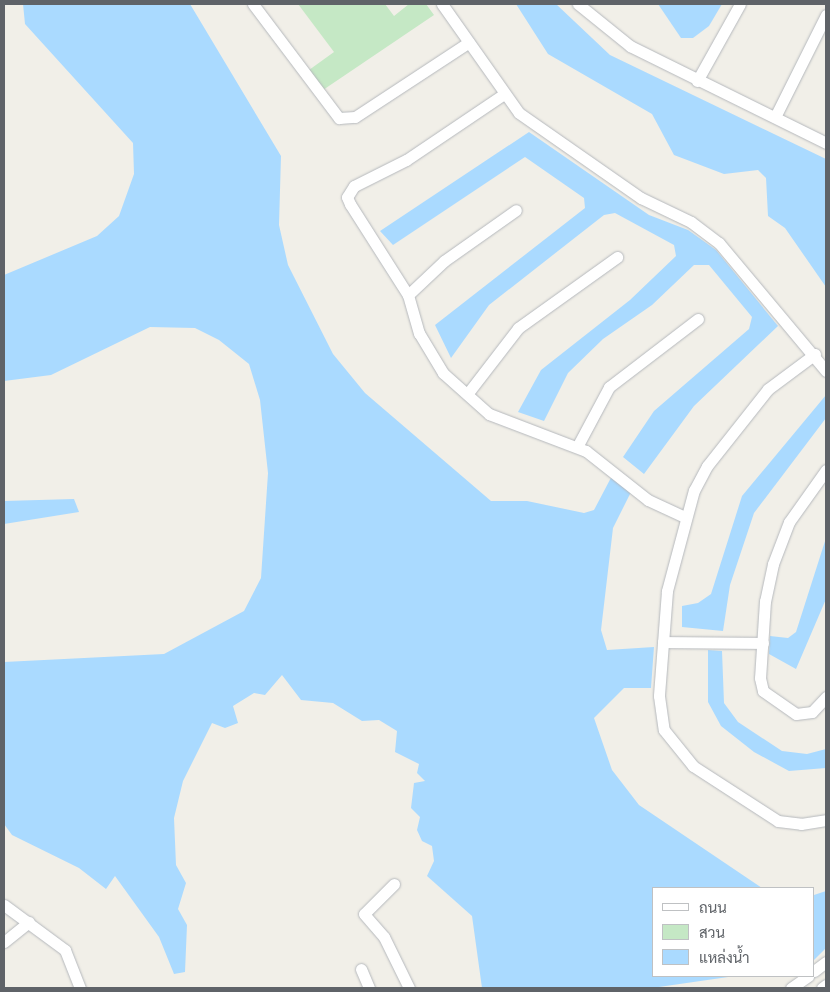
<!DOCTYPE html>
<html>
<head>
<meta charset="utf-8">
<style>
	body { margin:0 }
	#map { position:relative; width:830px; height:992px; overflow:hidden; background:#f1efe8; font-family:Commissioner,Sarabun,sans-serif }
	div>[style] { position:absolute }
	.green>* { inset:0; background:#c5e8c5 }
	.water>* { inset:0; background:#aadaff }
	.roads { filter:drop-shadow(0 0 1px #b5b8bc) drop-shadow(0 0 1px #b5b8bc) }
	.minor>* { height:11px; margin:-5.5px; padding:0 5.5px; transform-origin:5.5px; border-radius:5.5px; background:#fff }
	span { translate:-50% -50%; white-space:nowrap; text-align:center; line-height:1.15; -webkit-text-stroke:4px #fff; paint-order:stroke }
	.frame { position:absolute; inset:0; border:5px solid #5f6368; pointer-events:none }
	.legend { position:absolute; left:652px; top:887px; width:162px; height:90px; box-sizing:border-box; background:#fff; border:1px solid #bfc1c3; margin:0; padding:6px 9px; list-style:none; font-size:15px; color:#5f6368 }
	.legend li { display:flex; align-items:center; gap:10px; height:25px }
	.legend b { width:25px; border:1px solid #bfc1c3 }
</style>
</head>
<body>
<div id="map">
	<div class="green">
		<div style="clip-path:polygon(298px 4px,385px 4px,394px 16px,409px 4px,426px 4px,434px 15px,323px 90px,309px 70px,334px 52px)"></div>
	</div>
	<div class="water">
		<div style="clip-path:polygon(23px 4px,190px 4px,281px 156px,279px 225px,288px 265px,333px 354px,365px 393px,491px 501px,527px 501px,584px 513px,594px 510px,614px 472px,632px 490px,613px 528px,601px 630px,607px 650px,654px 647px,651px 688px,624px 688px,594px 718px,612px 770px,639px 805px,762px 888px,654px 888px,654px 976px,735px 976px,652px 988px,482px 988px,472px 916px,427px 876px,434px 861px,432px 846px,422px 841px,417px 830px,420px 817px,411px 808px,414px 783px,425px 781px,417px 773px,419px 764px,395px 752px,397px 731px,379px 720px,362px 721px,333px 703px,301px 700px,282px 675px,265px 695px,254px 693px,233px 706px,238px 723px,225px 728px,212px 723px,183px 781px,174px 818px,176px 865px,186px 883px,178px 909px,187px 925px,185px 972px,174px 974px,159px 937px,115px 876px,106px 889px,79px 868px,12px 835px,4px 824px,4px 662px,164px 654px,244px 611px,261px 578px,268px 473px,260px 400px,249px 364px,219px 340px,195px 328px,150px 327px,51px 375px,4px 381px,4px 275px,97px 236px,119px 216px,134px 174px,133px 143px,25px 24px)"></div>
		<div style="clip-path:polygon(516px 4px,556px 4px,610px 55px,826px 159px,826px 287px,785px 228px,768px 216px,766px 178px,758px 170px,724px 174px,674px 155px,652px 114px,548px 54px)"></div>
		<div style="clip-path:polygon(658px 4px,722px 4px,709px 26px,693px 38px,681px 38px)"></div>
		<div style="clip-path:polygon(529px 132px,649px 215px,688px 230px,716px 250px,778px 326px,694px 406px,644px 474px,623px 457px,654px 411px,749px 329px,752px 317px,709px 265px,694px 265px,652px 305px,603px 339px,568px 373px,544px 421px,518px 412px,541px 370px,630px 300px,676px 256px,674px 245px,615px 213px,604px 215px,489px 305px,451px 358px,435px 325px,585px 208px,584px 198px,525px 157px,393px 245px,380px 231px)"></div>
		<div style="clip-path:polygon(826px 395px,826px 418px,754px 513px,730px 585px,723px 631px,682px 627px,682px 606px,698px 603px,711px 594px,742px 496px)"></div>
		<div style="clip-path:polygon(74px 499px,79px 512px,4px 524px,4px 501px)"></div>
		<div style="clip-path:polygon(826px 538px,826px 599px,796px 669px,769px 654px,770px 636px,788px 638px,796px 632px)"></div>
		<div style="clip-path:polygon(708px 650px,722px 651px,724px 703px,738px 722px,782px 751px,807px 754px,826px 749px,826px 768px,789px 771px,754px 752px,721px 726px,708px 702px)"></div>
		<div style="clip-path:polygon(826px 891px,826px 948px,814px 960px,814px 895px)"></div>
	</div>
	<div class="roads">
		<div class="minor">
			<div style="left:253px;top:4px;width:143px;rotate:53deg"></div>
			<div style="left:339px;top:118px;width:16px;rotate:-4deg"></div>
			<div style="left:355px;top:117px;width:136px;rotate:-33.3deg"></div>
			<div style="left:442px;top:4px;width:133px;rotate:54.8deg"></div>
			<div style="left:519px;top:113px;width:149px;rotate:34.9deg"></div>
			<div style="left:641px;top:198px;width:55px;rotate:25.6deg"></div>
			<div style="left:691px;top:222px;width:35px;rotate:37deg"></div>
			<div style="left:719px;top:243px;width:167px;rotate:50.1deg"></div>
			<div style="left:578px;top:4px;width:67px;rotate:38.9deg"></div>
			<div style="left:630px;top:46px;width:219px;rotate:26.3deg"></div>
			<div style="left:697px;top:81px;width:88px;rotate:-60.8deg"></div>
			<div style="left:504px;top:94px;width:118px;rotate:146deg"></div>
			<div style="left:406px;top:160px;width:58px;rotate:153.4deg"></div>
			<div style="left:354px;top:186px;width:13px;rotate:122deg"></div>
			<div style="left:347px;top:197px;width:8px;rotate:67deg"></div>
			<div style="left:350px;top:204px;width:108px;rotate:57.5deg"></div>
			<div style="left:408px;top:295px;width:40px;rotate:74deg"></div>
			<div style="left:419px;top:333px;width:47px;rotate:59deg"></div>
			<div style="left:443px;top:373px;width:62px;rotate:41.7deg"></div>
			<div style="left:489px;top:414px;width:104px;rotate:20.9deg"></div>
			<div style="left:586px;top:451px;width:79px;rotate:38.3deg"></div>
			<div style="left:648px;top:500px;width:41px;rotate:24.7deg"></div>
			<div style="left:775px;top:117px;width:114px;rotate:-63.4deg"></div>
			<div style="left:408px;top:295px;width:50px;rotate:-43.4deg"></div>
			<div style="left:444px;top:261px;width:88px;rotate:-35.3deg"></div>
			<div style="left:815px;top:354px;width:59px;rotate:143.3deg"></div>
			<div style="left:768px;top:389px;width:98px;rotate:128.4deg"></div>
			<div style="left:707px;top:466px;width:27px;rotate:118deg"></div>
			<div style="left:694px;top:490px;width:105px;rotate:105deg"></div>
			<div style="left:667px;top:591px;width:105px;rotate:94.4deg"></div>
			<div style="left:659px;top:696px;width:34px;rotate:82deg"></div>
			<div style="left:664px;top:730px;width:46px;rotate:51.1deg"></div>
			<div style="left:693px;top:766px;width:101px;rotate:32.9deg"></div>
			<div style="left:778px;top:821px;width:23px;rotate:7deg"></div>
			<div style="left:801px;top:824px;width:25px;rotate:-9deg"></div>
			<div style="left:468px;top:393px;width:82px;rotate:-52.4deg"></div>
			<div style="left:518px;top:328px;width:122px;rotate:-35.6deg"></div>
			<div style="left:577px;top:447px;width:68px;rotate:-61.9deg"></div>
			<div style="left:609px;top:387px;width:112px;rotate:-37.4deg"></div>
			<div style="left:826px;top:470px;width:64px;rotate:125.4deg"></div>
			<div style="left:789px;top:522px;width:45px;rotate:110.9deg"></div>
			<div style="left:773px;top:564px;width:38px;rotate:102deg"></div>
			<div style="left:765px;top:601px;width:77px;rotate:93.7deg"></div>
			<div style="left:760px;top:678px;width:13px;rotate:77deg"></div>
			<div style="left:763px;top:691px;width:40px;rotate:34.9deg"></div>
			<div style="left:796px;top:714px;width:16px;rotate:-7deg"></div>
			<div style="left:812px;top:712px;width:21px;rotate:-47deg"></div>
			<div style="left:663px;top:642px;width:100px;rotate:0.6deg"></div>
			<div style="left:394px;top:884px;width:42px;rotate:135deg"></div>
			<div style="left:364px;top:914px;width:30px;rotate:49deg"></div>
			<div style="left:384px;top:937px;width:57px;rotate:63.9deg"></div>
			<div style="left:4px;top:905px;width:76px;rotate:36.4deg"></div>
			<div style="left:65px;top:950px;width:41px;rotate:68.5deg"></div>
			<div style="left:4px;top:942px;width:32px;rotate:-39deg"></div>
			<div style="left:361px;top:969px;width:21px;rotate:67deg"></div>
			<div style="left:814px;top:971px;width:15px;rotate:-37deg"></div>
			<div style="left:791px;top:988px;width:21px;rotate:-35deg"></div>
			<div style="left:822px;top:988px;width:5px;rotate:-37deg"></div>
		</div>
	</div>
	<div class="frame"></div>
	<ul class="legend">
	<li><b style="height:6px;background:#fff"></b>ถนน</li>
	<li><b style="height:14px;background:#c5e8c5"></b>สวน</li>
	<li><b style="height:14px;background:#aadaff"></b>แหล่งน้ำ</li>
	</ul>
</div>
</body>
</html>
